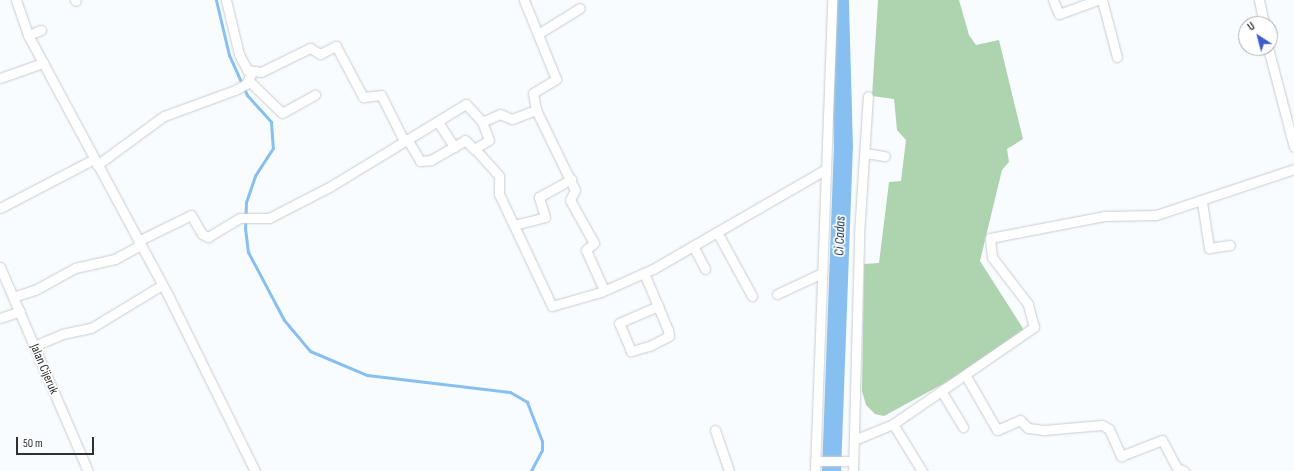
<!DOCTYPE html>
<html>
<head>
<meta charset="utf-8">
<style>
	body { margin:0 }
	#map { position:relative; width:1294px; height:471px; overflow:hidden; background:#f9fcff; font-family:"Sofia Sans Condensed",sans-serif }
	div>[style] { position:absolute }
	.green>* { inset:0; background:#aed3af }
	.stream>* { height:3px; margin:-1.5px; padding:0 1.5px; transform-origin:1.5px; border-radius:1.5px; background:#87c0f0 }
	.river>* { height:19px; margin:-9.5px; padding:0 9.5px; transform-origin:9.5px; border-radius:9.5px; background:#87c0f0 }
	.roads { filter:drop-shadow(0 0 1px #c8ccd1) drop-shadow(0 0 1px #c8ccd1) }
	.minor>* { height:9px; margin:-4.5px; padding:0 4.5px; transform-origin:4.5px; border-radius:4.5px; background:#fff }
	span { translate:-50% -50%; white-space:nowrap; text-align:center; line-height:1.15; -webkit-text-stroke:3.5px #fff; paint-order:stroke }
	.street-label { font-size:13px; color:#2e3031 }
	.water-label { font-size:14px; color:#002d4c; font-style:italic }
	.north { position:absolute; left:1238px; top:16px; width:40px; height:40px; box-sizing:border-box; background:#fff; border:1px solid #abacad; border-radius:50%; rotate:324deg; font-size:11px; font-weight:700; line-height:16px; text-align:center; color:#2e3031 }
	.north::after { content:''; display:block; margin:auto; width:14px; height:18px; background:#3d5cce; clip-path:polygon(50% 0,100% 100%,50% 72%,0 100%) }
	.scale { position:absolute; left:16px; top:437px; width:78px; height:18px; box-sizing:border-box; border:2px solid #2e3031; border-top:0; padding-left:5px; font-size:12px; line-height:14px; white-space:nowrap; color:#2e3031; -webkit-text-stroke:3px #fff; paint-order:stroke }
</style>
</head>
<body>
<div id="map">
	<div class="green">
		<div style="clip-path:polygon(878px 0,959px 0,969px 35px,976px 45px,999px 40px,1023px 139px,1007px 149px,1009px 162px,1002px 170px,980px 261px,1024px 330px,965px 372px,884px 416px,875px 414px,866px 405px,862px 391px,864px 264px,879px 263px,889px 182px,901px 181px,906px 140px,897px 130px,894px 99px,872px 96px)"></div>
	</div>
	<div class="stream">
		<div style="left:216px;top:0;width:57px;rotate:76.7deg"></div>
		<div style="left:229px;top:55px;width:44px;rotate:65.8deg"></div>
		<div style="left:247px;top:95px;width:36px;rotate:48deg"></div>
		<div style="left:271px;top:122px;width:26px;rotate:86deg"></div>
		<div style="left:273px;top:148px;width:33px;rotate:123deg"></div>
		<div style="left:255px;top:176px;width:28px;rotate:109deg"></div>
		<div style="left:246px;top:202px;width:26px;rotate:92deg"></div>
		<div style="left:245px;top:228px;width:24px;rotate:83deg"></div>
		<div style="left:248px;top:252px;width:77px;rotate:62.1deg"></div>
		<div style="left:284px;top:320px;width:40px;rotate:50deg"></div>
		<div style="left:310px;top:351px;width:62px;rotate:22.8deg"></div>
		<div style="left:367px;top:375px;width:144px;rotate:6.8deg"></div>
		<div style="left:510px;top:392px;width:20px;rotate:30deg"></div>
		<div style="left:527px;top:402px;width:42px;rotate:69deg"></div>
		<div style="left:542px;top:441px;width:9px;rotate:90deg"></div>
		<div style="left:542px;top:450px;width:24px;rotate:118deg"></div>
	</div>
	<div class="river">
		<div style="left:831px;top:471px;width:324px;rotate:-87.9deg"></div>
		<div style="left:843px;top:147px;width:147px;rotate:-91.6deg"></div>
	</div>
	<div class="roads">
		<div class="minor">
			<div style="left:16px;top:0;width:37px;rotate:71deg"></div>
			<div style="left:28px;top:35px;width:298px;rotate:61.7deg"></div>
			<div style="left:169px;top:297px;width:194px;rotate:63.7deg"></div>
			<div style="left:75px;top:0;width:1px;rotate:45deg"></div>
			<div style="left:226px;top:0;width:56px;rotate:76.5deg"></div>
			<div style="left:239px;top:54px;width:18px;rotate:63deg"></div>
			<div style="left:247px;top:70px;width:14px;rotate:8deg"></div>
			<div style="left:261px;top:72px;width:55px;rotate:-26.1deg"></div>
			<div style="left:310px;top:48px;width:12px;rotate:31deg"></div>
			<div style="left:320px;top:54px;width:18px;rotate:-27deg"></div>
			<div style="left:336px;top:46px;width:58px;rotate:62.1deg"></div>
			<div style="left:363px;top:97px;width:18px;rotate:-6deg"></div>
			<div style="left:381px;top:95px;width:51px;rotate:63.4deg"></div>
			<div style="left:1053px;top:0;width:15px;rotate:67deg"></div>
			<div style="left:1059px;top:14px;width:40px;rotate:-20.2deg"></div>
			<div style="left:1102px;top:0;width:59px;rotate:75.3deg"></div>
			<div style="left:1259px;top:0;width:25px;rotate:78deg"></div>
			<div style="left:538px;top:34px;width:49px;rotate:-31.8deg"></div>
			<div style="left:28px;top:35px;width:14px;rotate:-21deg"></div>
			<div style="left:1268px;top:48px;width:102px;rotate:75.3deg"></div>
			<div style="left:0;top:78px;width:46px;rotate:-19.2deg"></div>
			<div style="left:248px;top:80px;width:47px;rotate:44.1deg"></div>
			<div style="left:282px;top:113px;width:38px;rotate:-29deg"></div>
			<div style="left:536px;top:110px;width:89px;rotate:64deg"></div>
			<div style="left:575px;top:190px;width:11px;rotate:117deg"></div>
			<div style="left:570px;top:200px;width:49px;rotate:60.8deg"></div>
			<div style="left:594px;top:243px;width:11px;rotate:139deg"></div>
			<div style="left:586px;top:250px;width:44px;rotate:65.8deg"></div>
			<div style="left:438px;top:122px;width:30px;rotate:57deg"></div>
			<div style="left:407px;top:139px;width:26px;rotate:59deg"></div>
			<div style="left:420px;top:161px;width:11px;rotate:-5deg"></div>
			<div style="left:431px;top:160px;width:39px;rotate:-30deg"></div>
			<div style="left:465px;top:140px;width:13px;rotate:45deg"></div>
			<div style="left:474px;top:149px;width:17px;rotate:-31deg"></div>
			<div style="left:489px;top:140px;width:19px;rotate:-111deg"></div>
			<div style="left:475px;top:149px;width:36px;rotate:48deg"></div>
			<div style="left:499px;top:176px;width:18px;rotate:90deg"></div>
			<div style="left:499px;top:194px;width:124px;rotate:64.7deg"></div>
			<div style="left:552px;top:306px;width:51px;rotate:-15.9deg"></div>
			<div style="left:601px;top:292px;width:57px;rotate:-23.9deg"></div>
			<div style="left:653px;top:269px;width:200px;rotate:-30deg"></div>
			<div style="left:865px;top:153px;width:20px;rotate:9deg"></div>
			<div style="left:97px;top:165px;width:83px;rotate:-36.2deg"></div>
			<div style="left:164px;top:116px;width:76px;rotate:-20.1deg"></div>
			<div style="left:235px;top:90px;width:13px;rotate:-29deg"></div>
			<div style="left:246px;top:84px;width:13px;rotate:-63deg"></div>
			<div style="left:1202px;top:202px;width:47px;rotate:81.3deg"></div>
			<div style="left:1209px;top:248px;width:21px;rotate:-8deg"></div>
			<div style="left:0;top:208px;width:106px;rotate:-27.5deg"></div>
			<div style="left:514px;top:225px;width:32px;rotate:-14deg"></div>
			<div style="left:545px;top:217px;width:21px;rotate:-107deg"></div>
			<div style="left:539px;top:197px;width:37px;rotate:-29deg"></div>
			<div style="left:717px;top:232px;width:73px;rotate:61.3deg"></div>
			<div style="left:138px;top:241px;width:59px;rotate:-26.1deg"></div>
			<div style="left:191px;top:215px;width:22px;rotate:60deg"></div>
			<div style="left:202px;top:234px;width:7px;rotate:27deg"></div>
			<div style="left:208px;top:237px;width:37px;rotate:-31deg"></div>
			<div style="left:240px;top:218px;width:29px"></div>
			<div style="left:269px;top:218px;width:70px;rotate:-27.3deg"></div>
			<div style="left:331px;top:186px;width:158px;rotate:-31.3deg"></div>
			<div style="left:466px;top:104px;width:24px;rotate:48deg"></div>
			<div style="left:482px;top:122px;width:20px;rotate:-24deg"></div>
			<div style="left:500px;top:114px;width:13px;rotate:23deg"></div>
			<div style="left:512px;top:119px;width:26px;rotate:-21deg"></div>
			<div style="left:536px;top:110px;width:17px;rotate:-100deg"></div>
			<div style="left:533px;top:93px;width:27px;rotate:-31deg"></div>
			<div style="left:556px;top:79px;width:85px;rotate:-112.1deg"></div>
			<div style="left:693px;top:246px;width:26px;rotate:62deg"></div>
			<div style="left:0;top:267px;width:222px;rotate:66.7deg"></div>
			<div style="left:644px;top:273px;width:62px;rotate:67.2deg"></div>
			<div style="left:668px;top:330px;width:6px;rotate:81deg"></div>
			<div style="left:669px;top:336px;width:22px;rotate:153deg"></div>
			<div style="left:649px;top:346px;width:19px;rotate:164deg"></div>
			<div style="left:631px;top:351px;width:30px;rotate:-113deg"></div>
			<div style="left:619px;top:323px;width:43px;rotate:-23.6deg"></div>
			<div style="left:777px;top:294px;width:50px;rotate:-25deg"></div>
			<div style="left:13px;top:297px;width:23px;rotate:-18deg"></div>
			<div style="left:35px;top:290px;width:46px;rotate:-28.8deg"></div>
			<div style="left:75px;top:268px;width:41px;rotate:-12.7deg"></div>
			<div style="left:115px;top:259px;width:29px;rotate:-29deg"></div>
			<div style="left:0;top:318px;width:21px;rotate:-19deg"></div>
			<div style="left:34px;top:346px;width:30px;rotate:-23deg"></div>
			<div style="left:62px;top:334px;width:30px;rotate:-12deg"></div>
			<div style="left:91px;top:328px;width:83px;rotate:-31.2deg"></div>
			<div style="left:966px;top:376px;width:62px;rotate:60.1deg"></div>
			<div style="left:997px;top:430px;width:25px;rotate:-23deg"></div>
			<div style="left:1020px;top:420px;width:11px;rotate:45deg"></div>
			<div style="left:1028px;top:428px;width:16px;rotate:7deg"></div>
			<div style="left:1044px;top:430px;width:58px;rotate:-4.9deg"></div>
			<div style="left:1102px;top:425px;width:8px;rotate:30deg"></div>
			<div style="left:1109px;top:429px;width:30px;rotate:66deg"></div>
			<div style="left:1121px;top:456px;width:44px;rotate:-21.3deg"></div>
			<div style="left:1162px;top:440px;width:32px;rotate:62deg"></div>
			<div style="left:1177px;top:468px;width:8px;rotate:23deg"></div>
			<div style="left:942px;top:392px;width:41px;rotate:59deg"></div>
			<div style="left:893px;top:424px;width:55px;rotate:58.3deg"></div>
			<div style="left:715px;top:430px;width:43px;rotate:71.1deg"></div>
			<div style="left:854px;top:440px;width:42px;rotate:-22.3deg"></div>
			<div style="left:893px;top:424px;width:171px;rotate:-34.5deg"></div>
			<div style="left:1034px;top:327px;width:24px;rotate:-105deg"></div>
			<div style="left:1028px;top:304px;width:59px;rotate:-127.5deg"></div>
			<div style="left:992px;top:257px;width:19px;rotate:-96deg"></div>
			<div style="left:990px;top:238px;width:116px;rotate:-10.9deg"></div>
			<div style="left:1104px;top:216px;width:52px;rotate:-1.1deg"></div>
			<div style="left:1156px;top:215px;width:145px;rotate:-18.4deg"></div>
			<div style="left:815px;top:461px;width:38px"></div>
			<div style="left:815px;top:471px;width:471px;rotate:-87.9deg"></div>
			<div style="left:853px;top:471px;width:237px;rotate:-88.5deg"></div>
			<div style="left:859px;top:234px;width:138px;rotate:-86.3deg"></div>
		</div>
	</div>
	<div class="street-label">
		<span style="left:44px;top:369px;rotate:67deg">Jalan Cijeruk</span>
	</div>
	<div class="water-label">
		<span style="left:840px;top:236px;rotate:-88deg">Ci Cadas</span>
	</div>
	<div class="north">U</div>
	<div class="scale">50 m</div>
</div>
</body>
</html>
